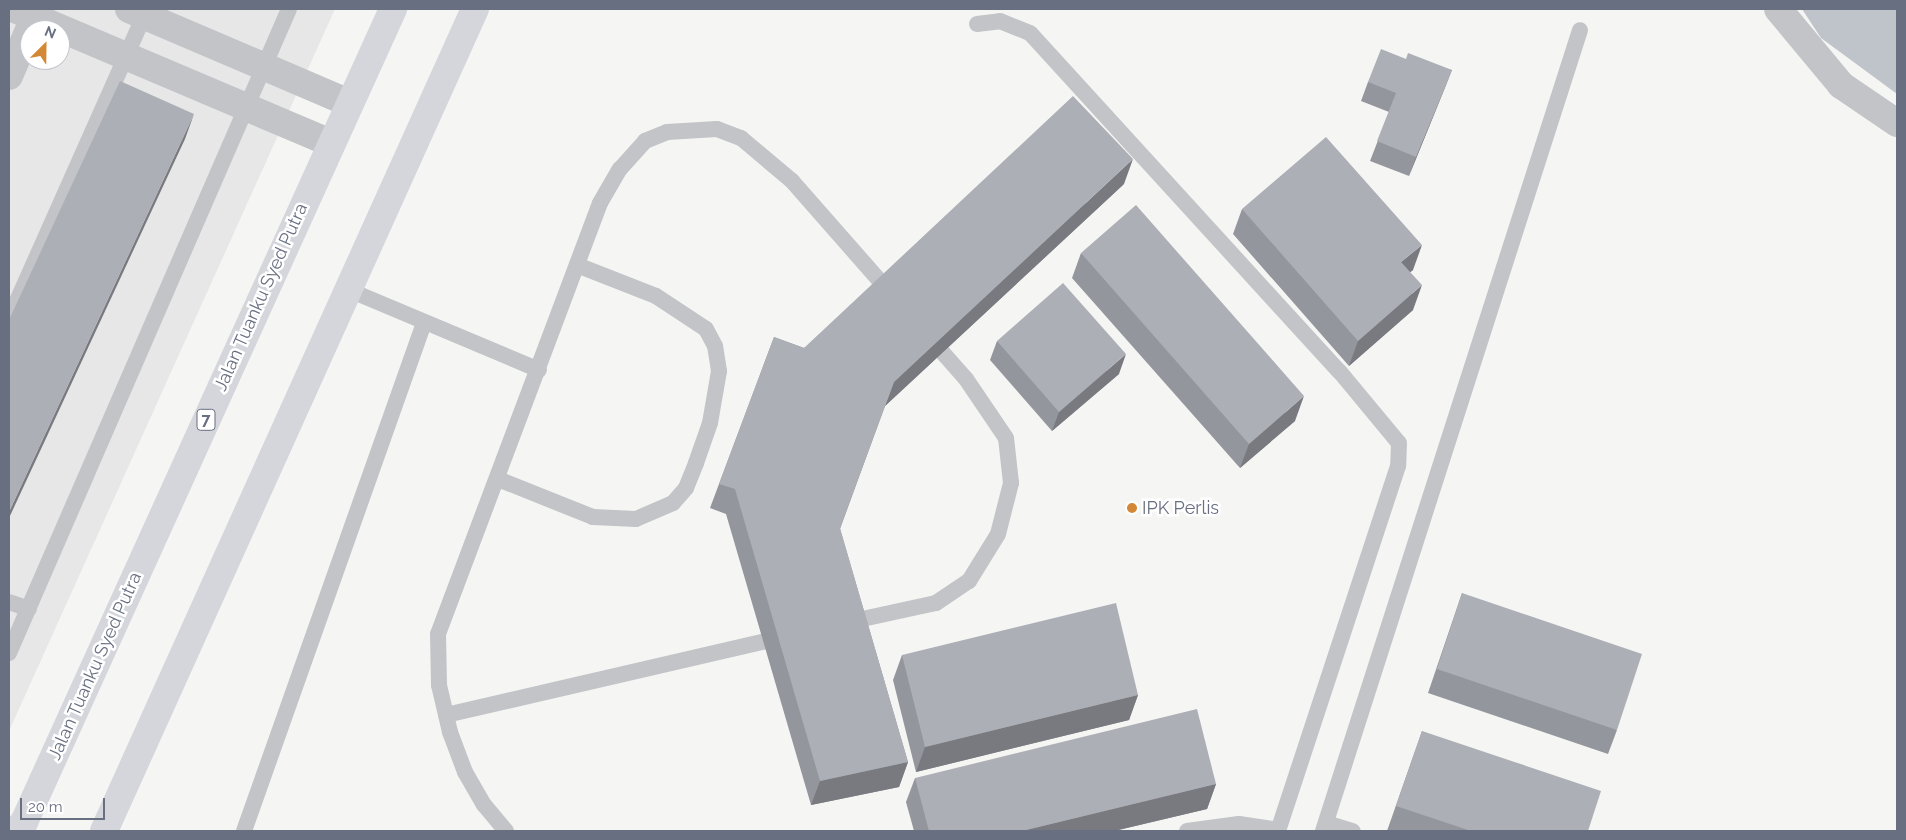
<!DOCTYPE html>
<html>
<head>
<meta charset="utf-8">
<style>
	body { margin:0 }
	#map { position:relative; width:1906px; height:840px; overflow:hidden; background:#f5f6f3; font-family:Raleway,sans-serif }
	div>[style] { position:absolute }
	.built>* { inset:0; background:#e6e7e6 }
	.water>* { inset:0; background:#bfc4cb }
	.service>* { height:16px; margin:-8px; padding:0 8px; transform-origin:8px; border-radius:8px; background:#c2c4c8 }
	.minor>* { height:28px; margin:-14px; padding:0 14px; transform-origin:14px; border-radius:14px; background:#c2c4c8 }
	.primary>* { height:28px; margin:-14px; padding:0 14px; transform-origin:14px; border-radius:14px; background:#d5d6dc }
	.trunk>* { height:28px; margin:-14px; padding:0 14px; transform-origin:14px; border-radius:14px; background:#d5d6dc }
	.wall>* { inset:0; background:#94969d }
	.shaded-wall>* { inset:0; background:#787a7f }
	.building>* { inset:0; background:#acafb6 }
	.dots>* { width:14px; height:14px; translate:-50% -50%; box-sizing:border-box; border:2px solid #fff; border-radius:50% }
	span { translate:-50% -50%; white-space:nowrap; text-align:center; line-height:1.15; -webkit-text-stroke:5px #fff; paint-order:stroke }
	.shield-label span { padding:1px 4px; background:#fff; border:1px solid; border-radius:4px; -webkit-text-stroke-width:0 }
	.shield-label { font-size:16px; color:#686f81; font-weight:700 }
	.street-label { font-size:18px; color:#686f81 }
	.poi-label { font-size:18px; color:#686f81 }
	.left { translate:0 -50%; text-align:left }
	.frame { position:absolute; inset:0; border:10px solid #686f81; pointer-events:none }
	.north { position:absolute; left:20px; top:20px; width:50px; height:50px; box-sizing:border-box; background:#fff; border:1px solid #c3c5cd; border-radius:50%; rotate:23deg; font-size:14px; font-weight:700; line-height:20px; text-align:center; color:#686f81 }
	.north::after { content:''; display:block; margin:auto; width:18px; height:22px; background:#d38836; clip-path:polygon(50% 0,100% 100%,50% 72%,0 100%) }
	.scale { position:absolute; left:20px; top:798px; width:85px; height:22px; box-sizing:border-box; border:2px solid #686f81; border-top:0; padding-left:6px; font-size:15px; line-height:18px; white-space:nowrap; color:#686f81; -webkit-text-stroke:4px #fff; paint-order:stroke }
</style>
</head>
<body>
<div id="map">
	<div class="built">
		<div style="clip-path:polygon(evenodd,9px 9px,335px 9px,9px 731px,9px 9px,30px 30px,60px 30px,60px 60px,30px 60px,30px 30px)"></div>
	</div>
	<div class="water">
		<div style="clip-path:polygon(1802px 9px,1897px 9px,1897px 94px,1821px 38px)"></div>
	</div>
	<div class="service">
		<div style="left:977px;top:24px;width:23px;rotate:-7deg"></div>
		<div style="left:1000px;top:21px;width:32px;rotate:22deg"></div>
		<div style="left:1030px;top:33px;width:459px;rotate:47.6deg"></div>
		<div style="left:1340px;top:372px;width:92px;rotate:50.3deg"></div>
		<div style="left:1399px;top:443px;width:23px;rotate:92deg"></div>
		<div style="left:1398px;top:466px;width:384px;rotate:108.2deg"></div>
		<div style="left:349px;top:290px;width:206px;rotate:22.8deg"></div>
		<div style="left:9px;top:319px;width:339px;rotate:-66deg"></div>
		<div style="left:498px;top:479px;width:102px;rotate:21.8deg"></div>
		<div style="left:593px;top:517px;width:43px;rotate:2.7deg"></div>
		<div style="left:636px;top:519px;width:40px;rotate:-23.4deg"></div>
		<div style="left:673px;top:503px;width:20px;rotate:-49deg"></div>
		<div style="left:686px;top:488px;width:27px;rotate:-68deg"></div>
		<div style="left:696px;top:463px;width:42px;rotate:-70.7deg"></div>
		<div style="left:710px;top:423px;width:53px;rotate:-80.2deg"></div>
		<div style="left:719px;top:371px;width:25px;rotate:-99deg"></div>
		<div style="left:715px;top:346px;width:19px;rotate:-118deg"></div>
		<div style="left:706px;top:329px;width:60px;rotate:-146.6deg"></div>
		<div style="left:656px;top:296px;width:85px;rotate:-158.6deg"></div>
		<div style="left:9px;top:602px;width:21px;rotate:19deg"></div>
		<div style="left:844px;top:623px;width:94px;rotate:-12.3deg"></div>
		<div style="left:936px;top:603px;width:40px;rotate:-34deg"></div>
		<div style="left:969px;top:581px;width:55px;rotate:-58.3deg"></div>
		<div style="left:998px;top:534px;width:53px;rotate:-75.7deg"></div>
		<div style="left:1011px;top:483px;width:45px;rotate:-96.3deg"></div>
		<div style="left:1006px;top:438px;width:71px;rotate:-124.1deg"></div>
		<div style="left:966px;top:379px;width:57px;rotate:-131.5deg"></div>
		<div style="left:9px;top:653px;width:702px;rotate:-66.5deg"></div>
		<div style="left:446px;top:715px;width:347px;rotate:-13deg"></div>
		<div style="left:1326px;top:823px;width:28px;rotate:17deg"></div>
		<div style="left:244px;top:831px;width:539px;rotate:-70.49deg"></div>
		<div style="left:506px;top:831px;width:34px;rotate:-130deg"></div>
		<div style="left:484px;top:805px;width:38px;rotate:-120deg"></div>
		<div style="left:465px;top:772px;width:43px;rotate:-110.6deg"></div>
		<div style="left:450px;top:732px;width:48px;rotate:-103.2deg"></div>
		<div style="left:439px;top:685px;width:51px;rotate:-91.1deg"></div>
		<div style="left:438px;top:634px;width:460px;rotate:-69.4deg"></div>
		<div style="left:600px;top:203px;width:39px;rotate:-60deg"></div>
		<div style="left:620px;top:169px;width:38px;rotate:-48deg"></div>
		<div style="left:645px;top:141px;width:24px;rotate:-22deg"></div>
		<div style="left:667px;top:132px;width:50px;rotate:-3.4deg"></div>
		<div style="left:717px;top:129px;width:26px;rotate:21deg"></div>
		<div style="left:741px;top:138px;width:67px;rotate:40.1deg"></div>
		<div style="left:792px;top:181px;width:152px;rotate:48.7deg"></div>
		<div style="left:1187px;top:831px;width:52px;rotate:-7.7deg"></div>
		<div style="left:1239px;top:824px;width:40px;rotate:8.5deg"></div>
		<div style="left:1323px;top:831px;width:841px;rotate:-72.21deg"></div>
	</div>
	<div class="minor">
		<div style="left:15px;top:9px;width:342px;rotate:23deg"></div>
		<div style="left:129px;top:9px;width:239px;rotate:23.1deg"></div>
		<div style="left:1778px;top:9px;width:99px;rotate:50.3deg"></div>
		<div style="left:1841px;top:85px;width:68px;rotate:34.2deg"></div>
		<div style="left:9px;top:76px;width:73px;rotate:-66.6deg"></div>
	</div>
	<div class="primary">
		<div style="left:20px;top:831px;width:903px;rotate:-65.59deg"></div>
		<div style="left:104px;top:831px;width:902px;rotate:-65.71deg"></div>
	</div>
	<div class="trunk">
		<div style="left:16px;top:831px;width:12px;rotate:-48deg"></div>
	</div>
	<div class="wall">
		<div style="clip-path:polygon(1406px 59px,1452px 70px,1444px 90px,1409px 176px,1370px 161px,1389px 112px,1361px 101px,1368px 82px)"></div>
		<div style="clip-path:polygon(1124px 184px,885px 406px,840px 529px,908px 762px,899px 787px,811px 805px,726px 514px,710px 508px,774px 337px,804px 348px)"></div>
		<div style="clip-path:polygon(1242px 209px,1413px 270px,1410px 272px,1413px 310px,1349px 366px,1233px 234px)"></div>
		<div style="clip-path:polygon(1081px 253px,1295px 421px,1240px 468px,1072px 278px)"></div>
		<div style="clip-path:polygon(997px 341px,1119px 374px,1052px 431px,990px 360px)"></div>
		<div style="clip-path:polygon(1462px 593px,1617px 730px,1608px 754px,1428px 693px)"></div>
		<div style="clip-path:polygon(902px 655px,1138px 695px,1129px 720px,916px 772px,893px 680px)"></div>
		<div style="clip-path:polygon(1422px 731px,1588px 831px,1387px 831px)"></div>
		<div style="clip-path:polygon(915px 778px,1216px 784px,1207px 809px,1114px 831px,914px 831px,906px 802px)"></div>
	</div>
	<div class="shaded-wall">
		<div style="clip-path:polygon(1452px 70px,1444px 90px,1409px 176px,1416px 157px)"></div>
		<div style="clip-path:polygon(194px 114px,185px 139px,9px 518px,9px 512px)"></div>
		<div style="clip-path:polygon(1133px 159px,1124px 184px,885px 406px,894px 382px)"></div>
		<div style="clip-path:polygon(1422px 245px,1413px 270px,1392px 287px,1401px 262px)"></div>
		<div style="clip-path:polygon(1422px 285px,1413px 310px,1349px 366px,1358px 341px)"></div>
		<div style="clip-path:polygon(1126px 354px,1119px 374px,1052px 431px,1059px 412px)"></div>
		<div style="clip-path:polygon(1304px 396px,1295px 421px,1240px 468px,1249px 444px)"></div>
		<div style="clip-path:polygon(1138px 695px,1129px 720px,916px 772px,925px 747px)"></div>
		<div style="clip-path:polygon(908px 762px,899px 787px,811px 805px,820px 781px)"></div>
		<div style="clip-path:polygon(1216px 784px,1207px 809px,1114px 831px,1022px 831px)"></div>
	</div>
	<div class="building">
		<div style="clip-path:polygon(1381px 49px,1406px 59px,1408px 53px,1452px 70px,1416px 157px,1377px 141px,1396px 93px,1368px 82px)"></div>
		<div style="clip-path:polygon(120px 81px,194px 114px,9px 512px,9px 320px)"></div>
		<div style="clip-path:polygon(1073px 96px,1133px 159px,894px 382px,840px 528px,908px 762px,820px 781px,735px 489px,719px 484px,774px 337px,804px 348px)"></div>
		<div style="clip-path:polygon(1326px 137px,1422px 245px,1401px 262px,1422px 285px,1358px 341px,1242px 209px)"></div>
		<div style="clip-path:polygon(1136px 205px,1304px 396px,1249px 444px,1081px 253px)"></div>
		<div style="clip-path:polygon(1063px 283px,1126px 354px,1059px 412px,997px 341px)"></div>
		<div style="clip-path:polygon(1462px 593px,1642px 654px,1617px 730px,1437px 669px)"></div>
		<div style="clip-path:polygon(1116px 603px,1138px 695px,925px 747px,902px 655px)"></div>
		<div style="clip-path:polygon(1197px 709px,1216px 784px,1022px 831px,929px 831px,915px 778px)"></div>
		<div style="clip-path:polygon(1422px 731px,1601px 791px,1588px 831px,1471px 831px,1396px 806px)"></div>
	</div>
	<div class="dots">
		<div style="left:1132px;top:508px;background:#d38836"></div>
	</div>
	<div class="shield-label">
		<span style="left:206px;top:420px">7</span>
	</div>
	<div class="street-label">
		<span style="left:261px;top:297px;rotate:-66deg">Jalan Tuanku Syed Putra</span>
		<span style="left:95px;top:666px;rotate:-66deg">Jalan Tuanku Syed Putra</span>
	</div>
	<div class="poi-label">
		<span class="left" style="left:1142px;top:508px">IPK Perlis</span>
	</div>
	<div class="frame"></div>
	<div class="north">N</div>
	<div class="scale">20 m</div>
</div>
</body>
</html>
